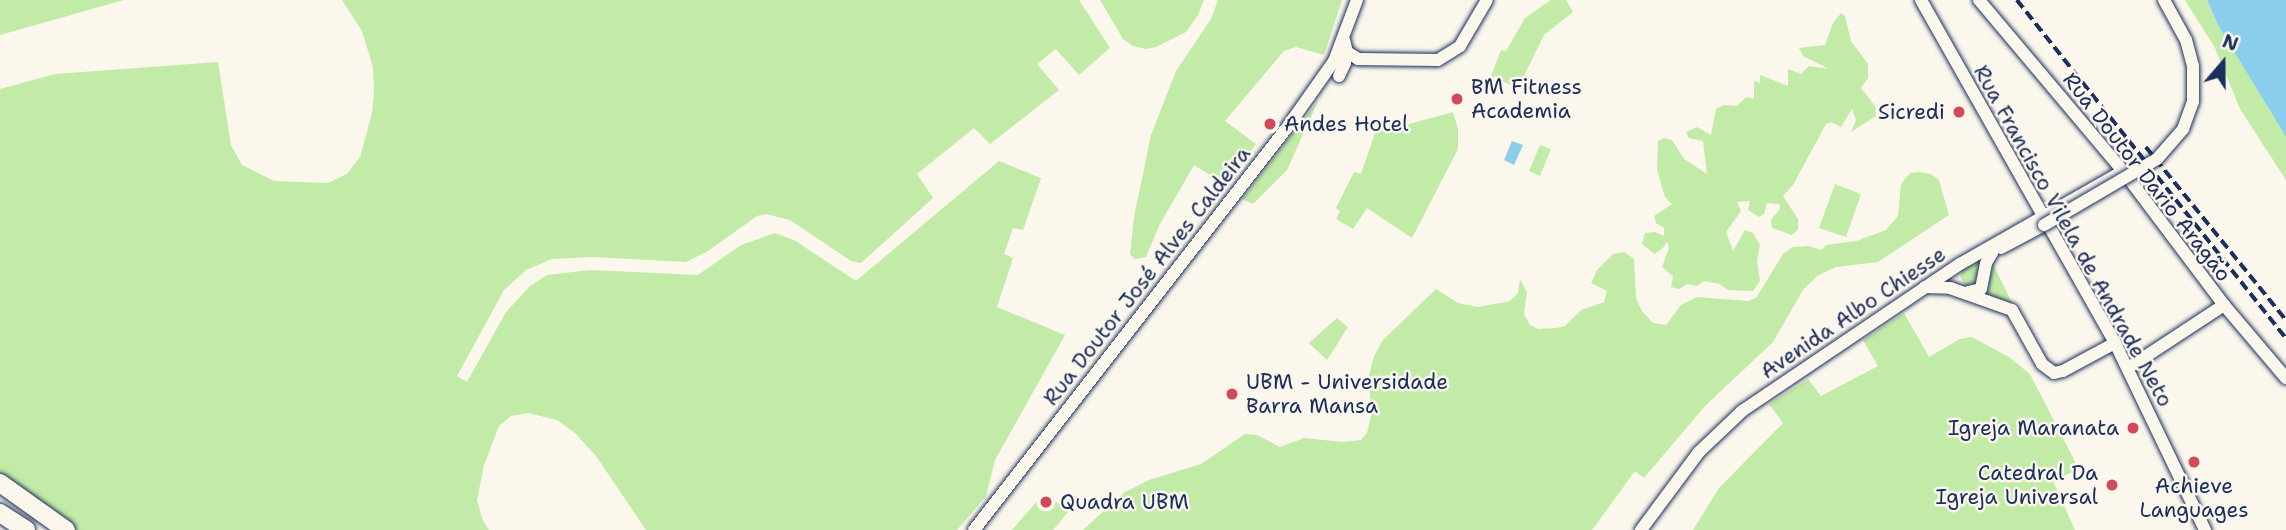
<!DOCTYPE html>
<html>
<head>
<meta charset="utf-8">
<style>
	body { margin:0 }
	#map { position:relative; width:2286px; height:530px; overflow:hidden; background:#fbf7ec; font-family:"Shantell Sans",sans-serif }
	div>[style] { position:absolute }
	.green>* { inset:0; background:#c1eba6 }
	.water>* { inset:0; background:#8bcdec }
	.roads { filter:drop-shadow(0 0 2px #1b2f5e) drop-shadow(0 0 2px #1b2f5e) }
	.tertiary>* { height:12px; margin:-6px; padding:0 6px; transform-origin:6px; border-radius:6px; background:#fbf7ec }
	.secondary>* { height:12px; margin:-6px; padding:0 6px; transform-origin:6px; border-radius:6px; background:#fbf7ec }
	.motorway>* { height:18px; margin:-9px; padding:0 9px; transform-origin:9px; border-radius:9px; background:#fbf7ec }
	.rail>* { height:3.5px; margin-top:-1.75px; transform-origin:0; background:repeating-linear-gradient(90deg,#1b2f5e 0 10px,transparent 0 15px) }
	.bridges { filter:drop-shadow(0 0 2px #1b2f5e) drop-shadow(0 0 2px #1b2f5e) }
	.tertiary-bridge>* { height:12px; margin:-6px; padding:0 6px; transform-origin:6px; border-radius:6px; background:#fbf7ec }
	.dots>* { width:19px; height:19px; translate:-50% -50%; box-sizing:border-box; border:4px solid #fbf7ec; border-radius:50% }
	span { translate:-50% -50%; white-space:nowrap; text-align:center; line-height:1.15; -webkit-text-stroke:5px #fbf7ec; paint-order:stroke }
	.poi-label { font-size:21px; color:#1b2f5e }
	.left { translate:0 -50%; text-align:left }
	.right { translate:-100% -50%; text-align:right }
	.street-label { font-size:21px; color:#1b2f5e }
	.north { position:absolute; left:2188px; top:28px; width:70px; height:70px; -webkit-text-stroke:5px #fbf7ec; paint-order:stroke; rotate:20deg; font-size:19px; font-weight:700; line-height:28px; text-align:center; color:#1b2f5e }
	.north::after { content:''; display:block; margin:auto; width:24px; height:32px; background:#1b2f5e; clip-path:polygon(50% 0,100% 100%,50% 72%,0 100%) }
</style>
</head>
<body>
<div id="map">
	<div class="green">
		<div style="clip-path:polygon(0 0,124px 0,0 35px)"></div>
		<div style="clip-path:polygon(342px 0,1079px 0,1110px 48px,1079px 75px,1056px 49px,1037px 64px,1059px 90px,990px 144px,974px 128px,917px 174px,933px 198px,861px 263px,851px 261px,790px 220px,766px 214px,757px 216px,708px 251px,686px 262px,593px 257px,552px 259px,526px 270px,504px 290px,457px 376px,467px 382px,506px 312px,530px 286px,547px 275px,590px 270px,698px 275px,741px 245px,775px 233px,794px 240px,856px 281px,999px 161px,1041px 178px,1023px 230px,1013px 228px,1004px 254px,1013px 258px,997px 307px,1065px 335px,995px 460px,986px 496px,957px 530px,646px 530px,596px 456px,575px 433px,557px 420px,528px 413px,511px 416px,499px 426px,484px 465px,477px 500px,483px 521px,489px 530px,74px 530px,0 476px,0 89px,55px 74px,218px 62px,231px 145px,242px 165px,274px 181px,328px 183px,347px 174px,360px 157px,372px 113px,374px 92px,373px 67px,362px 31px)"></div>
		<div style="clip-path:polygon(1100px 0,1204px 0,1198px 15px,1186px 32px,1156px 47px,1146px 49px,1133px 46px,1123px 39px)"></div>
		<div style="clip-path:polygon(1218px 0,1342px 0,1324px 55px,1296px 47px,1284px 51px,1225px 121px,1256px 144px,1226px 185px,1194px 165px,1160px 224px,1146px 257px,1135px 259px,1130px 254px,1134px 217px,1151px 135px,1176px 71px,1211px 19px)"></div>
		<div style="clip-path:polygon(1551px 0,1566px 0,1573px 12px,1544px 35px,1518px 88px,1491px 76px,1501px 50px,1506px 51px,1525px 18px)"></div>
		<div style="clip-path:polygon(2185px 0,2207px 0,2219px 27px,2286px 137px,2286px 180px,2240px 109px,2215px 48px)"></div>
		<div style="clip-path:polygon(1841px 13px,1845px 16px,1851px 41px,1868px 64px,1868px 78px,1861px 88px,1875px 106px,1876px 116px,1851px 132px,1856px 120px,1852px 109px,1841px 127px,1831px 122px,1826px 124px,1793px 185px,1783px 196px,1798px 219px,1798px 230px,1792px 235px,1772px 228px,1771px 220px,1780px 209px,1779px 204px,1767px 203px,1764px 214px,1759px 217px,1748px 210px,1750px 201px,1737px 202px,1741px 211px,1726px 232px,1733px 251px,1745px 230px,1753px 233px,1760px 245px,1757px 261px,1760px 281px,1753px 291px,1728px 290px,1719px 284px,1704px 281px,1697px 286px,1687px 284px,1679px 289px,1671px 287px,1673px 276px,1662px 267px,1669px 248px,1667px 242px,1662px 249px,1654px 254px,1642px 244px,1645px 233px,1655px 232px,1664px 236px,1664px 228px,1656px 223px,1654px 216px,1672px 204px,1665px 197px,1657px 170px,1658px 141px,1664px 138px,1672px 140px,1684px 159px,1707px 174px,1703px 141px,1689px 138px,1686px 132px,1697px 127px,1711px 135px,1716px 109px,1724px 105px,1737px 106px,1746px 97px,1754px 99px,1754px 81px,1760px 83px,1760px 75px,1788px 86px,1788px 69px,1801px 74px,1809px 66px,1829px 69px,1803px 56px,1799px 48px,1825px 45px,1833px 23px)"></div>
		<div style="clip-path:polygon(1318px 101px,1287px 170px,1253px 204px,1242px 199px)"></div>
		<div style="clip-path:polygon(1453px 112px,1458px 129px,1458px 149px,1412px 238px,1367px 208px,1353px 229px,1336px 219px,1340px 211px,1336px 208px,1354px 172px,1361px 174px,1378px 124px,1398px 127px)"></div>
		<div style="clip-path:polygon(1540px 145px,1551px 149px,1540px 176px,1529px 171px)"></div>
		<div style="clip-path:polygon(1918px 172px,1931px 174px,1939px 180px,1949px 215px,1878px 262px,1836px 267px,1817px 276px,1803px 290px,1773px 342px,1705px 406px,1644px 478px,1635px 471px,1592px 530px,1083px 530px,1125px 492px,1149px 480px,1201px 464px,1245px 434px,1257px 435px,1280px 447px,1304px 438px,1343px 442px,1361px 440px,1367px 433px,1371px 416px,1369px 375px,1374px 356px,1383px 340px,1436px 289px,1458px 303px,1478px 307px,1510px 301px,1518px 293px,1520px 279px,1527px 292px,1524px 314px,1530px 325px,1538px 329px,1556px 328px,1565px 326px,1581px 310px,1604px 302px,1607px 291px,1591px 283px,1597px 270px,1613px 254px,1624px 252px,1634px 259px,1636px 298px,1642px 311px,1653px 323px,1666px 325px,1681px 305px,1697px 297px,1748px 301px,1756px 298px,1783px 254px,1793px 247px,1808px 246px,1821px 250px,1826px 245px,1856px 241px,1886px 230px,1898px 216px,1901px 184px,1910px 173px)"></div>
		<div style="clip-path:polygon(1835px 184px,1861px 194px,1846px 237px,1819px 228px)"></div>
		<div style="clip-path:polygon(1982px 260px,1974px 286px,1965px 285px,1960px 276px,1963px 269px)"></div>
		<div style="clip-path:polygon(1993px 264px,2013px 305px,1982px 293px)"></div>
		<div style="clip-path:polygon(1904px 313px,1929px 357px,1960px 339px,1972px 337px,2009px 357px,2030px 374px,2079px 469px,2053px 481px,2075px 530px,1693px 530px,1719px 488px,1783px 423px,1769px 404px,1808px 379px,1821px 396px,1878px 366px,1863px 340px)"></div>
		<div style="clip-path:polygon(1337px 318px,1348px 327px,1327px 360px,1309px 343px)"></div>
		<div style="clip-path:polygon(1045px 492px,1068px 512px,1053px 530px,1012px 530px)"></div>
	</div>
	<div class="water">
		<div style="clip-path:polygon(2207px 0,2286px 0,2286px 137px,2219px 27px)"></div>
		<div style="clip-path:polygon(1512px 141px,1523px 145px,1514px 165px,1504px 160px)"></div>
	</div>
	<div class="roads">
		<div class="tertiary">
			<div style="left:1344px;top:40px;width:12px;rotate:76deg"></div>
			<div style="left:1347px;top:52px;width:13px;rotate:32deg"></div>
			<div style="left:1358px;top:59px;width:80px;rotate:0.7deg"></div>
			<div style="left:1438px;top:60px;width:26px;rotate:-32deg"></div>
			<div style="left:1460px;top:46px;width:53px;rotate:-59.6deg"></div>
			<div style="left:1339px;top:76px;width:14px;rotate:-65deg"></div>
			<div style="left:1345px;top:63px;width:18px;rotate:-93deg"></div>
			<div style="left:2001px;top:248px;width:49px;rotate:-28.1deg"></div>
			<div style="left:1925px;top:287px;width:25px;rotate:2deg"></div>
			<div style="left:1950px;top:288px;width:66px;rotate:19.5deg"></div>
			<div style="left:2012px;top:310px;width:62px;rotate:60.9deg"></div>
			<div style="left:2042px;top:364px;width:15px;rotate:37deg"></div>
			<div style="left:2054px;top:373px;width:9px;rotate:-13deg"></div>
			<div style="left:2063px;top:371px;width:59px;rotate:-28.3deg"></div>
			<div style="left:1968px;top:292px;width:13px;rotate:-13deg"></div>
			<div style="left:1981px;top:289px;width:26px;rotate:-79deg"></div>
			<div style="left:1986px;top:263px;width:12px;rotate:-59deg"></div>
			<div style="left:2128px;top:368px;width:115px;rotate:-33.3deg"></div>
			<div style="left:974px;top:530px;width:508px;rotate:-52.12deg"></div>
			<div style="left:1286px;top:129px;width:83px;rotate:-54.8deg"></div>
			<div style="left:1334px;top:61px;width:65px;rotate:-69.3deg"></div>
			<div style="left:1641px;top:530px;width:97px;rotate:-53.4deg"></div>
			<div style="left:1699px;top:452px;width:59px;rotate:-43.6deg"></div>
			<div style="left:1742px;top:411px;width:263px;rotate:-34deg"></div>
			<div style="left:1960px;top:264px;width:188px;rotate:-29.7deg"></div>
		</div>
		<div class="secondary">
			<div style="left:1921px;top:0;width:394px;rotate:60.5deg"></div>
			<div style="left:2115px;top:343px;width:208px;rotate:64.3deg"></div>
			<div style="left:1979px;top:0;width:224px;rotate:49.9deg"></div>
			<div style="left:2123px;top:171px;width:168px;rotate:53deg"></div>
			<div style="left:2224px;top:305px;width:96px;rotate:49.7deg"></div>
		</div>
		<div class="motorway">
			<div style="left:0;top:483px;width:81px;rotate:35.5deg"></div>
			<div style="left:0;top:513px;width:31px;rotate:33deg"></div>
		</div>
	</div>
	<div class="rail">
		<div style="left:2017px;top:0;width:432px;rotate:51.5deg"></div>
		<div style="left:2146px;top:147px;width:223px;rotate:51deg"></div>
	</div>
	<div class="bridges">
		<div class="tertiary-bridge">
			<div style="left:2044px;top:225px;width:131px;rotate:-30.3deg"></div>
			<div style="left:2157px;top:159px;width:40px;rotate:-49deg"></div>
			<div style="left:2183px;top:129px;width:29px;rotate:-70deg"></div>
			<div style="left:2193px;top:102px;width:36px;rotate:-90deg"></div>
			<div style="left:2193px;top:66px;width:27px;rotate:-105deg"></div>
			<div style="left:2186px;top:40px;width:46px;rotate:-118.8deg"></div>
		</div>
	</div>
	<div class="dots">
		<div style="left:1457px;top:99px;background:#d1495b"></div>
		<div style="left:1959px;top:112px;background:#d1495b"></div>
		<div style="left:1270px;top:124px;background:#d1495b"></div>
		<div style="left:1232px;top:394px;background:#d1495b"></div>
		<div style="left:2133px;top:428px;background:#d1495b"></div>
		<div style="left:2194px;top:462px;background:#d1495b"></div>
		<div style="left:2112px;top:485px;background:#d1495b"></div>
		<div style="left:1046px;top:502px;background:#d1495b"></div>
	</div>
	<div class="poi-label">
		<span class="left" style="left:1471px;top:99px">BM Fitness<br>Academia</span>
		<span class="right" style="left:1945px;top:112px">Sicredi</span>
		<span class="left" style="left:1284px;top:124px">Andes Hotel</span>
		<span class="left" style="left:1246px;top:394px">UBM - Universidade<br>Barra Mansa</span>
		<span class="right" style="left:2119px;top:428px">Igreja Maranata</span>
		<span class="right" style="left:2098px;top:485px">Catedral Da<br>Igreja Universal</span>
		<span style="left:2194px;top:498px">Achieve<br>Languages</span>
		<span class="left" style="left:1060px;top:502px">Quadra UBM</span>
	</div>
	<div class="street-label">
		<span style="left:2147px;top:177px;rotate:52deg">Rua Doutor Dario Aragão</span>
		<span style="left:2073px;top:236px;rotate:61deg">Rua Francisco Vilela de Andrade Neto</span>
		<span style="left:1147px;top:276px;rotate:-52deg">Rua Doutor José Alves Caldeira</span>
		<span style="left:1853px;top:313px;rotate:-34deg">Avenida Albo Chiesse</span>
	</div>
	<div class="north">N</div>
</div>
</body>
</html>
